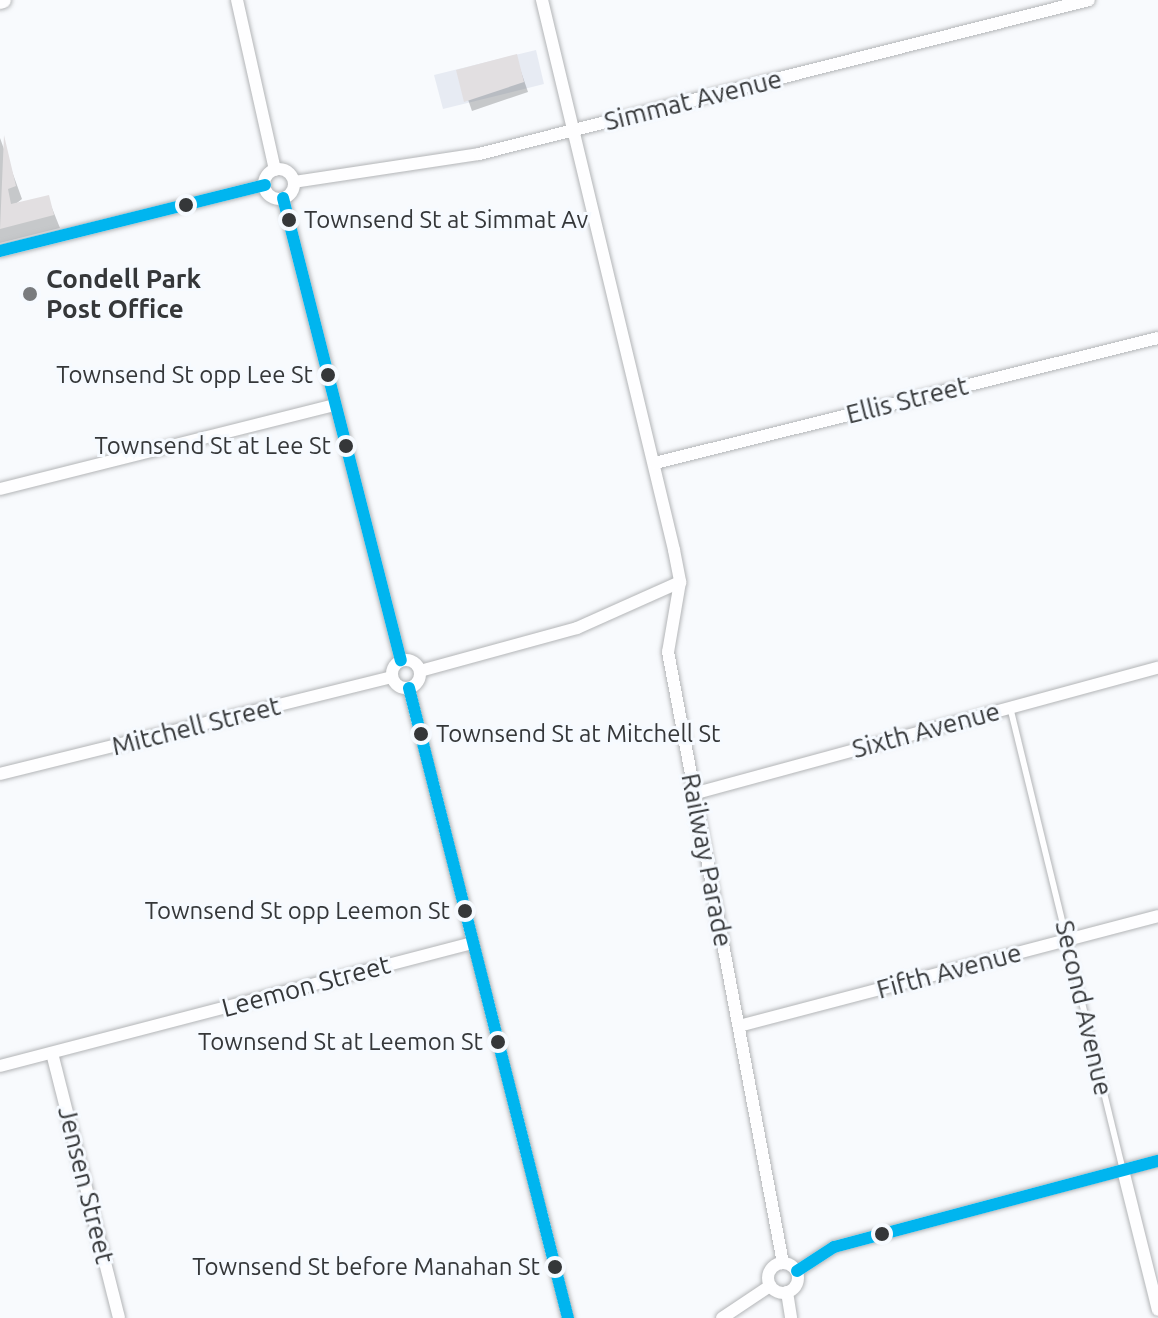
<!DOCTYPE html>
<html>
<head>
<meta charset="utf-8">
<style>
	body { margin:0 }
	#map { position:relative; width:1158px; height:1318px; overflow:hidden; background:#f8fafd; font-family:Ubuntu,sans-serif }
	div>[style] { position:absolute }
	.built>* { inset:0; background:#e7ebf3 }
	.shadow>* { inset:0; background:#0003 }
	.building>* { inset:0; background:#e2dfe1 }
	.roads { filter:drop-shadow(0 0 2px #b3b5b7) drop-shadow(0 0 2px #b3b5b7) }
	.lane>* { height:6px; margin:-3px; padding:0 3px; transform-origin:3px; border-radius:3px; background:#fefeff }
	.street>* { height:12px; margin:-6px; padding:0 6px; transform-origin:6px; border-radius:6px; background:#fefeff }
	.street>.ring { margin:-6px; padding:0; box-sizing:content-box; background:none; border:12px solid #fefeff; border-radius:50% }
	.secondary>* { height:16px; margin:-8px; padding:0 8px; transform-origin:8px; border-radius:8px; background:#fefeff }
	.bus-1>* { height:12px; margin:-6px; padding:0 6px; transform-origin:6px; border-radius:6px; background:#00b5ef }
	.dots>* { width:22px; height:22px; translate:-50% -50%; box-sizing:border-box; border:4px solid #f6faff; border-radius:50% }
	span { translate:-50% -50%; white-space:nowrap; text-align:center; line-height:1.15; -webkit-text-stroke:6px #f6faff; paint-order:stroke }
	.bus-label { font-size:24px; color:#353739 }
	.left { translate:0 -50%; text-align:left }
	.right { translate:-100% -50%; text-align:right }
	.street-label { font-size:26px; color:#353739 }
	.poi-label { font-size:26px; color:#353739; font-weight:700 }
</style>
</head>
<body>
<div id="map">
	<div class="built">
		<div style="clip-path:polygon(536px 50px,544px 84px,443px 109px,434px 75px)"></div>
	</div>
	<div class="shadow">
		<div style="clip-path:polygon(516px 57px,528px 92px,472px 111px,458px 71px)"></div>
		<div style="clip-path:polygon(0 138px,22px 199px,13px 206px,48px 198px,60px 228px,0 243px)"></div>
	</div>
	<div class="building">
		<div style="clip-path:polygon(517px 54px,524px 82px,464px 102px,456px 70px)"></div>
		<div style="clip-path:polygon(4px 135px,16px 186px,8px 189px,11px 204px,49px 195px,54px 215px,0 229px)"></div>
	</div>
	<div class="roads">
		<div class="lane">
			<div style="left:1010px;top:707px;width:477px;rotate:76.3deg"></div>
		</div>
		<div class="street">
			<div style="left:237px;top:0;width:174px;rotate:77.4deg"></div>
			<div style="left:542px;top:0;width:566px;rotate:76.5deg"></div>
			<div style="left:674px;top:550px;width:33px;rotate:79deg"></div>
			<div style="left:680px;top:582px;width:71px;rotate:99.7deg"></div>
			<div style="left:668px;top:652px;width:622px;rotate:79.34deg"></div>
			<div class="ring" style="left:264px;top:169px;width:18px;height:18px"></div>
			<div style="left:294px;top:182px;width:187px;rotate:-8.6deg"></div>
			<div style="left:479px;top:154px;width:629px;rotate:-14.17deg"></div>
			<div style="left:283px;top:198px;width:477px;rotate:75.7deg"></div>
			<div style="left:0;top:251px;width:273px;rotate:-14deg"></div>
			<div style="left:655px;top:463px;width:518px;rotate:-13.96deg"></div>
			<div style="left:0;top:489px;width:344px;rotate:-14.1deg"></div>
			<div class="ring" style="left:392px;top:660px;width:16px;height:16px"></div>
			<div style="left:420px;top:671px;width:163px;rotate:-15.3deg"></div>
			<div style="left:577px;top:628px;width:113px;rotate:-24.1deg"></div>
			<div style="left:409px;top:688px;width:650px;rotate:75.84deg"></div>
			<div style="left:0;top:774px;width:403px;rotate:-13.9deg"></div>
			<div style="left:693px;top:794px;width:482px;rotate:-15.2deg"></div>
			<div style="left:739px;top:1026px;width:433px;rotate:-14.7deg"></div>
			<div style="left:52px;top:1053px;width:273px;rotate:75.8deg"></div>
			<div style="left:0;top:1066px;width:488px;rotate:-14.6deg"></div>
			<div style="left:1123px;top:1170px;width:144px;rotate:76deg"></div>
			<div class="ring" style="left:768px;top:1263px;width:18px;height:18px"></div>
			<div style="left:797px;top:1271px;width:44px;rotate:-33deg"></div>
			<div style="left:834px;top:1247px;width:335px;rotate:-14.9deg"></div>
			<div style="left:787px;top:1292px;width:26px;rotate:81deg"></div>
			<div style="left:722px;top:1318px;width:58px;rotate:-33.7deg"></div>
		</div>
		<div class="secondary">
			<div style="left:0;top:1px;width:3px;rotate:-18deg"></div>
		</div>
	</div>
	<div class="bus-1">
		<div style="left:283px;top:198px;width:477px;rotate:75.7deg"></div>
		<div style="left:0;top:251px;width:273px;rotate:-14deg"></div>
		<div style="left:409px;top:688px;width:650px;rotate:75.84deg"></div>
		<div style="left:797px;top:1271px;width:44px;rotate:-33deg"></div>
		<div style="left:834px;top:1247px;width:335px;rotate:-14.9deg"></div>
	</div>
	<div class="dots">
		<div style="left:186px;top:205px;background:#353739"></div>
		<div style="left:289px;top:220px;background:#353739"></div>
		<div style="left:30px;top:294px;background:#797b7e"></div>
		<div style="left:328px;top:375px;background:#353739"></div>
		<div style="left:346px;top:446px;background:#353739"></div>
		<div style="left:421px;top:734px;background:#353739"></div>
		<div style="left:465px;top:911px;background:#353739"></div>
		<div style="left:498px;top:1042px;background:#353739"></div>
		<div style="left:882px;top:1234px;background:#353739"></div>
		<div style="left:555px;top:1267px;background:#353739"></div>
	</div>
	<div class="bus-label">
		<span class="left" style="left:304px;top:220px">Townsend St at Simmat Av</span>
		<span class="right" style="left:313px;top:375px">Townsend St opp Lee St</span>
		<span class="right" style="left:331px;top:446px">Townsend St at Lee St</span>
		<span class="left" style="left:436px;top:734px">Townsend St at Mitchell St</span>
		<span class="right" style="left:450px;top:911px">Townsend St opp Leemon St</span>
		<span class="right" style="left:483px;top:1042px">Townsend St at Leemon St</span>
		<span class="right" style="left:540px;top:1267px">Townsend St before Manahan St</span>
	</div>
	<div class="street-label">
		<span style="left:693px;top:100px;rotate:-14deg">Simmat Avenue</span>
		<span style="left:907px;top:400px;rotate:-14deg">Ellis Street</span>
		<span style="left:196px;top:726px;rotate:-14deg">Mitchell Street</span>
		<span style="left:926px;top:730px;rotate:-15deg">Sixth Avenue</span>
		<span style="left:707px;top:860px;rotate:79deg">Railway Parade</span>
		<span style="left:949px;top:971px;rotate:-15deg">Fifth Avenue</span>
		<span style="left:306px;top:986px;rotate:-15deg">Leemon Street</span>
		<span style="left:1084px;top:1008px;rotate:77deg">Second Avenue</span>
		<span style="left:86px;top:1185px;rotate:76deg">Jensen Street</span>
	</div>
	<div class="poi-label">
		<span class="left" style="left:46px;top:294px">Condell Park<br>Post Office</span>
	</div>
</div>
</body>
</html>
